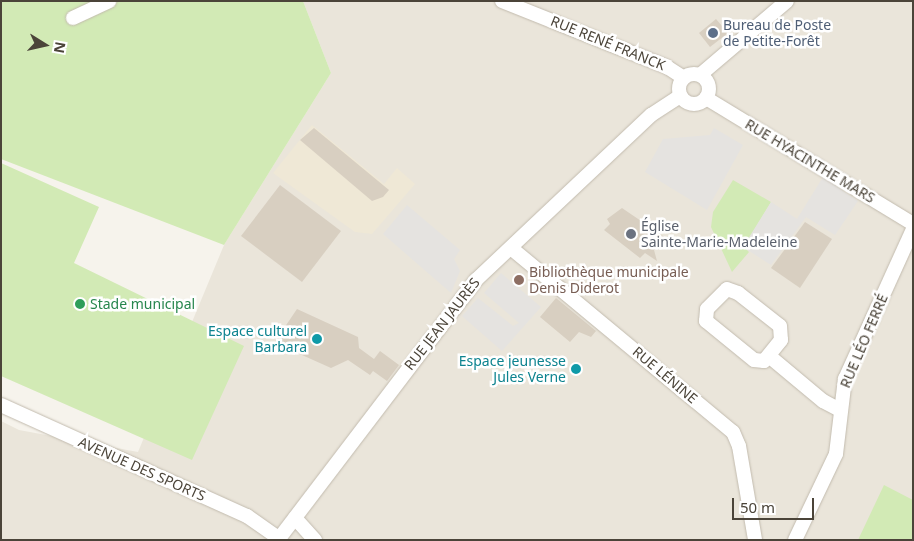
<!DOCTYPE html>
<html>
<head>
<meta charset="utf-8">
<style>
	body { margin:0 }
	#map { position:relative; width:914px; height:541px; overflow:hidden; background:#f6f3ec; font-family:"Noto Sans",sans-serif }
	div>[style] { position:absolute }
	.residential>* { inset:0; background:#eae5da }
	.education>* { inset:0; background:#efe8d6 }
	.green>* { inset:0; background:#d2eab5 }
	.parking>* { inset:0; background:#e5e3e0 }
	.building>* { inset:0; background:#d8cfc1 }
	.roads { filter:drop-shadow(0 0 1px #c2bbae) drop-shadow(0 0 1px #c2bbae) }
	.minor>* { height:14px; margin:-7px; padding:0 7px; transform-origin:7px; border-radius:7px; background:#fff }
	.minor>.ring { margin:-7px; padding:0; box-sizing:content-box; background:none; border:14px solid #fff; border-radius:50% }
	.dots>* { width:14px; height:14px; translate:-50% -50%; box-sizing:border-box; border:2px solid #fff; border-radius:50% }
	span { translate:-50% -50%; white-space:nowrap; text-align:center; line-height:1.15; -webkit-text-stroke:5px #fff; paint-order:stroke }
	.service-label { font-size:14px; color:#4e5e75 }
	.left { translate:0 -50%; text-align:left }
	.street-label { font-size:14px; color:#4b4439 }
	.worship-label { font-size:14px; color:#5b616d }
	.education-label { font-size:14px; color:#785e54 }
	.leisure-label { font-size:14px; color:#27864d }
	.culture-label { font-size:14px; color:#0d838f }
	.right { translate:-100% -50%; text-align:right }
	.frame { position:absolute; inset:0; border:2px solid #4b4439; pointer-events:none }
	.north { position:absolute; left:20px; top:20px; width:50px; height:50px; -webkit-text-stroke:4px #fff; paint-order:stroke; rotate:100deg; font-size:14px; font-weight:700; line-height:20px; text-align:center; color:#4b4439 }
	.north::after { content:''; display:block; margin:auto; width:18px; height:22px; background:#4b4439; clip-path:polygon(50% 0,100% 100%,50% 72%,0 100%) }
	.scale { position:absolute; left:732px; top:498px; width:82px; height:22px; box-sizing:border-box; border:2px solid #4b4439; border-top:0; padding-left:6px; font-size:15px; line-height:18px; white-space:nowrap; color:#4b4439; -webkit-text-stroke:4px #fff; paint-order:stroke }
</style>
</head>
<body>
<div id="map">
	<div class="residential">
		<div style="clip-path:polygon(303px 1px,913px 1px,913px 520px,904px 540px,1px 540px,1px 421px,19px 430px,138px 452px,224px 245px,331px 73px)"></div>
	</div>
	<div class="education">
		<div style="clip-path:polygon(312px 125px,384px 184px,397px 168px,415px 184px,372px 234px,355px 232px,273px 173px)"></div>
	</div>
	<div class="green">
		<div style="clip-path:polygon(1px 1px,303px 1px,331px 73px,224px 245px,1px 159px)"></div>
		<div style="clip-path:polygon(1px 163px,99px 207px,74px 263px,244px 346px,192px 460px,1px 376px)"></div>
		<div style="clip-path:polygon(733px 180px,771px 202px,744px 247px,749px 252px,732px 272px,711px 227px,713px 212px)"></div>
		<div style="clip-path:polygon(884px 485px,913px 500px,913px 540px,858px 540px)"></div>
	</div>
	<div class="parking">
		<div style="clip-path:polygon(714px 128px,743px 145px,707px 210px,645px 172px,663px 139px,710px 135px)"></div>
		<div style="clip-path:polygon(823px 177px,858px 201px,835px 235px,806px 217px,771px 265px,743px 247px,771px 202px,797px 219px)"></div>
		<div style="clip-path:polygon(407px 205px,460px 250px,454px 259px,460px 271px,451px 293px,383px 234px)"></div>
		<div style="clip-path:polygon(501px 273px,541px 307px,502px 351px,462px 316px,478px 298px,513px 326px,519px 323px,484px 293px)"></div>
	</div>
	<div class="building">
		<div style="clip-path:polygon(716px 19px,728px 33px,710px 47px,699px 33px)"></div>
		<div style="clip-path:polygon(314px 128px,389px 190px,383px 197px,372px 201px,300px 140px)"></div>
		<div style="clip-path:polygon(280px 185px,341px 231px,302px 282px,241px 236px)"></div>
		<div style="clip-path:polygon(622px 208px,666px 238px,659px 250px,654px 250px,657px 261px,645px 253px,640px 258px,604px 230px,610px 224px,607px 219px)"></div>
		<div style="clip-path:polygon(805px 222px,832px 239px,800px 288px,771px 268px)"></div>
		<div style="clip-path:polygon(556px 298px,596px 331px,591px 337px,579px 332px,570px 342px,540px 317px)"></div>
		<div style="clip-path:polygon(297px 309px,358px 337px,359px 348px,374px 359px,380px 351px,399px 365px,387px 381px,373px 371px,370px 375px,348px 360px,331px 368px,293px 351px,291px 354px,274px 343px)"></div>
	</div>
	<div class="roads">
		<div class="minor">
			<div style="left:502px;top:1px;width:178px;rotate:21.8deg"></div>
			<div style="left:667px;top:67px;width:20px;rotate:33deg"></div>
			<div style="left:73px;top:18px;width:40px;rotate:-25deg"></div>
			<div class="ring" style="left:679px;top:74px;width:16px;height:16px"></div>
			<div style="left:700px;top:75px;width:114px;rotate:-40.4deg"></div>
			<div style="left:706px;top:98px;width:242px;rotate:31.3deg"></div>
			<div style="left:511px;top:248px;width:288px;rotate:39.7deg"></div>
			<div style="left:733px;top:432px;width:15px;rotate:67deg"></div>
			<div style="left:739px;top:446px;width:95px;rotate:80.3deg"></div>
			<div style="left:727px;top:289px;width:12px;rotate:20deg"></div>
			<div style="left:738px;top:293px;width:53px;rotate:38.2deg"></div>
			<div style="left:780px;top:326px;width:14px;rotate:86deg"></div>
			<div style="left:781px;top:340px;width:27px;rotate:129deg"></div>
			<div style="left:764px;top:361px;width:10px;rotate:-174deg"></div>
			<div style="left:754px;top:360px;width:62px;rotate:-140.9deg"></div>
			<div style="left:706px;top:321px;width:12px;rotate:-85deg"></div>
			<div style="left:707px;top:309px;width:28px;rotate:-45deg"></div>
			<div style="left:769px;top:356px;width:70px;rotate:39.8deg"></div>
			<div style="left:823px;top:401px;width:19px;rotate:28deg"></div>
			<div style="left:1px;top:405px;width:270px;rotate:24.3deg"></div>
			<div style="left:247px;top:516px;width:39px;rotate:35deg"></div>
			<div style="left:295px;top:518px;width:30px;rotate:48deg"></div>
			<div style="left:278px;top:540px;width:327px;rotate:-52.7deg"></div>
			<div style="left:476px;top:280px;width:241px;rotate:-43.3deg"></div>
			<div style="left:651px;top:115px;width:35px;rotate:-33deg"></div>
			<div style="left:795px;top:540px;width:95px;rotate:-64.5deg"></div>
			<div style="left:836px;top:454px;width:76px;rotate:-83.2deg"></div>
			<div style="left:845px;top:379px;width:165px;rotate:-65.6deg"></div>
		</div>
	</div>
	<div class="dots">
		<div style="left:713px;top:33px;background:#5c6f8a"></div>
		<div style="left:631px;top:234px;background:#6b7280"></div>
		<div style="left:519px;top:280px;background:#8d6e63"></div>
		<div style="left:80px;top:304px;background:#2e9e5b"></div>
		<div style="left:317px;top:339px;background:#0f9aa8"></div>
		<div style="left:576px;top:369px;background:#0f9aa8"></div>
	</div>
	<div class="service-label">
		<span class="left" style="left:723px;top:33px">Bureau de Poste<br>de Petite-Forêt</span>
	</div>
	<div class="street-label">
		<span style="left:608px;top:43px;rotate:22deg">RUE RENÉ FRANCK</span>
		<span style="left:810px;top:161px;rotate:31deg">RUE HYACINTHE MARS</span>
		<span style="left:442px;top:324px;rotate:-52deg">RUE JEAN JAURÈS</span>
		<span style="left:864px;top:341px;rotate:-67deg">RUE LÉO FERRÉ</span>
		<span style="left:665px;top:375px;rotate:40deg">RUE LÉNINE</span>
		<span style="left:142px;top:469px;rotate:24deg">AVENUE DES SPORTS</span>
	</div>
	<div class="worship-label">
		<span class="left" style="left:641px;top:234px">Église<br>Sainte-Marie-Madeleine</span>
	</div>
	<div class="education-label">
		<span class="left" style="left:529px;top:280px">Bibliothèque municipale<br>Denis Diderot</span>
	</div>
	<div class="leisure-label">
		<span class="left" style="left:90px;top:304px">Stade municipal</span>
	</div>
	<div class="culture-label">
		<span class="right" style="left:307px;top:339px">Espace culturel<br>Barbara</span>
		<span class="right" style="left:566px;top:369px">Espace jeunesse<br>Jules Verne</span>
	</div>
	<div class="frame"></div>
	<div class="north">N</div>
	<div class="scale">50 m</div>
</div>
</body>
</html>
